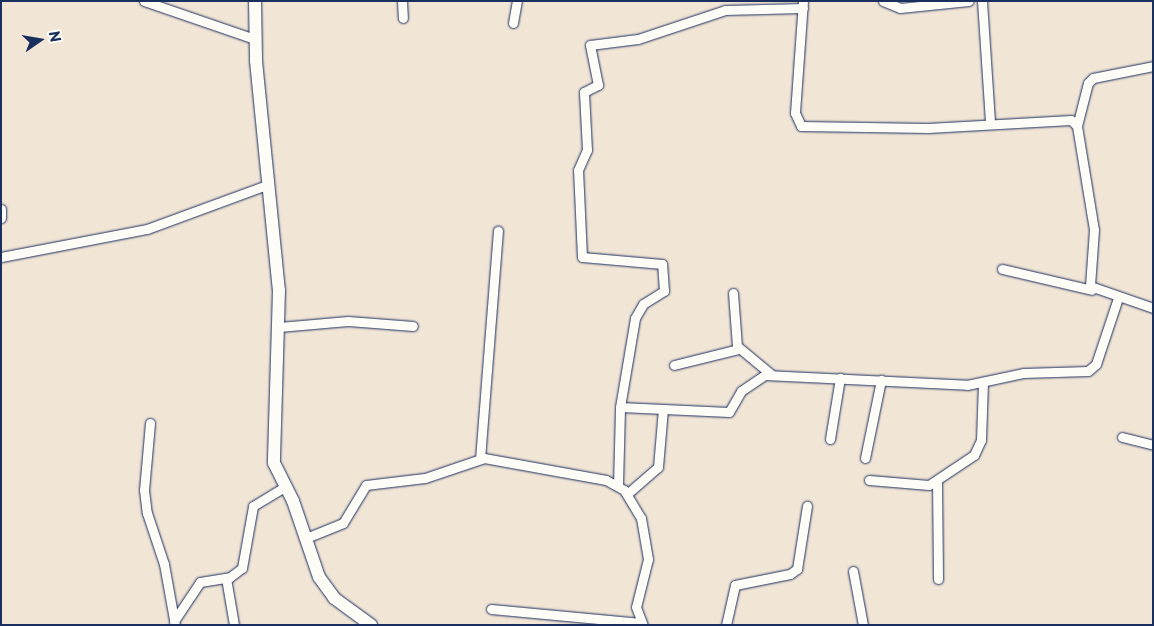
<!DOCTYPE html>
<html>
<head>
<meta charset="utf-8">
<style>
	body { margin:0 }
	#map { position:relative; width:1154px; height:626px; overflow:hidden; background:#f1e5d6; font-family:"Playpen Sans",sans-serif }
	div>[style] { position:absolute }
	.roads { filter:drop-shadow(0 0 1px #1b2f5e) drop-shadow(0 0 1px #1b2f5e) }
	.street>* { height:9px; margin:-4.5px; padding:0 4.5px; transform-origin:4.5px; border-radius:4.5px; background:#fdfcf7 }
	.secondary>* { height:12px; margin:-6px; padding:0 6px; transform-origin:6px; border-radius:6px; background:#fdfcf7 }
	span { translate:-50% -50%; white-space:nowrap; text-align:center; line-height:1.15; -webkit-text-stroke:4.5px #fdfcf7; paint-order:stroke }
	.frame { position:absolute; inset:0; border:2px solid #1b2f5e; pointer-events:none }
	.north { position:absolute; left:15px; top:15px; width:50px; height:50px; -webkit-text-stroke:4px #fdfcf7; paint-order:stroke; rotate:77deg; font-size:14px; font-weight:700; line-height:20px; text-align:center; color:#1b2f5e }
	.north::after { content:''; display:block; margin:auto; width:18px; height:22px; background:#1b2f5e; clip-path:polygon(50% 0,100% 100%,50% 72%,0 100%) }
</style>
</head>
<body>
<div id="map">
	<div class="roads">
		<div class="street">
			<div style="left:144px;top:1px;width:117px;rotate:18.9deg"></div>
			<div style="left:402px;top:1px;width:17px;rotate:87deg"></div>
			<div style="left:803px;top:1px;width:112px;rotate:94.1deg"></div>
			<div style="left:795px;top:113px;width:14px;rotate:65deg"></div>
			<div style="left:801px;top:126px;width:127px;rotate:0.9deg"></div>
			<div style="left:928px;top:128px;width:143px;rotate:-3.2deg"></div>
			<div style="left:1071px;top:120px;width:8px;rotate:45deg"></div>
			<div style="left:1077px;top:126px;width:105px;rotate:80.7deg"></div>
			<div style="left:1094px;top:230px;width:56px;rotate:94.1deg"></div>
			<div style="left:1090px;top:286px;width:67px;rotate:19.2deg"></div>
			<div style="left:883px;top:1px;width:18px;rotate:22deg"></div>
			<div style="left:900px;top:8px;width:69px;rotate:-5.8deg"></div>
			<div style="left:982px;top:1px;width:122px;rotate:86.2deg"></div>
			<div style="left:513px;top:23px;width:22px;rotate:-80deg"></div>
			<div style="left:1077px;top:126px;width:44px;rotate:-75.7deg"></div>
			<div style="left:1088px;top:83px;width:7px;rotate:-45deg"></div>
			<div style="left:1093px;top:78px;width:61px;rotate:-11.3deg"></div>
			<div style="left:1px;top:209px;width:9px;rotate:90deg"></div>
			<div style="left:1px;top:257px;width:149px;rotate:-10.9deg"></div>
			<div style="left:147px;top:229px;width:130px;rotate:-20.2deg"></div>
			<div style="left:1002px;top:269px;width:92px;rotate:13.1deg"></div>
			<div style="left:733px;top:293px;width:53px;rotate:85.7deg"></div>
			<div style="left:737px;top:346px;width:45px;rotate:39.6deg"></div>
			<div style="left:279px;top:327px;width:69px;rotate:-5deg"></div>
			<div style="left:348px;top:321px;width:65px;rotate:4.4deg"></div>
			<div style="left:674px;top:365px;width:66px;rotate:-14deg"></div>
			<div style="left:620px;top:407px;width:109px;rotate:2.6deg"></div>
			<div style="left:729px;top:412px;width:24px;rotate:-60deg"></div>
			<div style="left:741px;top:391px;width:29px;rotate:-34deg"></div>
			<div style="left:765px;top:375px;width:202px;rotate:2.8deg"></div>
			<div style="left:967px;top:385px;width:57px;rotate:-12.1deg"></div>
			<div style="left:1023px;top:373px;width:65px;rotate:-1.8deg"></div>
			<div style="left:1088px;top:371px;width:11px;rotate:-41deg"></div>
			<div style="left:1096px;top:364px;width:70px;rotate:-71.6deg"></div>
			<div style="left:150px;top:423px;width:67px;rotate:95.1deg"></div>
			<div style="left:144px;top:490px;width:23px;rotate:83deg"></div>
			<div style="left:147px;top:513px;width:54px;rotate:71.6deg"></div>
			<div style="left:164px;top:564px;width:62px;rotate:79.8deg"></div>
			<div style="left:1122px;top:437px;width:32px;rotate:14deg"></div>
			<div style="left:830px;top:439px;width:62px;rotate:-80.7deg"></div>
			<div style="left:865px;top:458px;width:80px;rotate:-78.4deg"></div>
			<div style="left:480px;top:459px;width:229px;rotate:-85.5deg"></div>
			<div style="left:869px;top:480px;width:60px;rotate:4.8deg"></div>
			<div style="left:929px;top:485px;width:54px;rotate:-33.7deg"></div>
			<div style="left:974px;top:455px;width:17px;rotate:-65deg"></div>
			<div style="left:981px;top:440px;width:58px;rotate:-88deg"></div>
			<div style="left:937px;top:481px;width:98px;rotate:89.4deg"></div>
			<div style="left:618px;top:485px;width:78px;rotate:-88.5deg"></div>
			<div style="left:620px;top:407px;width:90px;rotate:-80.4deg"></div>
			<div style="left:635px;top:318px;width:16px;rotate:-60deg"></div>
			<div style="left:643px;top:304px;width:25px;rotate:-32deg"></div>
			<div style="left:664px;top:291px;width:27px;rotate:-94deg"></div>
			<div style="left:662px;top:264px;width:80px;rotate:-175deg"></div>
			<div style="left:582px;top:257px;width:87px;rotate:-92.6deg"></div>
			<div style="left:578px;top:170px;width:22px;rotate:-66deg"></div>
			<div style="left:587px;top:150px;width:58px;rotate:-93deg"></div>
			<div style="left:584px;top:92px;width:16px;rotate:-27deg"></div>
			<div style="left:598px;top:85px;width:41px;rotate:-101.3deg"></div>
			<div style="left:590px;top:45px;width:48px;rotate:-7.1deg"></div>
			<div style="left:638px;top:39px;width:92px;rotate:-18.4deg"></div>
			<div style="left:725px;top:10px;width:78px;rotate:-1.5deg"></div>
			<div style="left:627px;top:494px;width:41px;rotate:-41.1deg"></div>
			<div style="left:658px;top:467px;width:58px;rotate:-85.1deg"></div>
			<div style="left:306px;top:538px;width:40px;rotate:-22deg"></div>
			<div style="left:343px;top:523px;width:44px;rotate:-58.8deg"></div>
			<div style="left:366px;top:485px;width:59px;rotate:-6.8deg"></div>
			<div style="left:425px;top:478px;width:62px;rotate:-18.7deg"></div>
			<div style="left:484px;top:458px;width:124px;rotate:10.2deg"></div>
			<div style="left:606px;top:480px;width:21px;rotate:29deg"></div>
			<div style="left:624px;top:490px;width:33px;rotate:59deg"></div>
			<div style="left:641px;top:518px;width:42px;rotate:80.3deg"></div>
			<div style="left:648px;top:559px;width:49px;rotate:104deg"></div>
			<div style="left:636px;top:607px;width:19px;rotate:69deg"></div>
			<div style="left:853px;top:571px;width:55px;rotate:79.5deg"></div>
			<div style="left:226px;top:578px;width:48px;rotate:80.3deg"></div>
			<div style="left:491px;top:609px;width:151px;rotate:5.3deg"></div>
			<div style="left:174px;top:621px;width:47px;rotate:-56.3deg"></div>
			<div style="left:200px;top:582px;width:30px;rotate:-9deg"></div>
			<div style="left:230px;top:577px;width:15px;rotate:-37deg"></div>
			<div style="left:242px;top:568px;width:63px;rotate:-79.9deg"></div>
			<div style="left:253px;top:506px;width:37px;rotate:-31deg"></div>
			<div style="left:726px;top:625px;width:41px;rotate:-77.3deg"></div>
			<div style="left:735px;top:585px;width:56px;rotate:-11.3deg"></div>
			<div style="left:790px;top:574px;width:9px;rotate:-36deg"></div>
			<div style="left:797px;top:569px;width:64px;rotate:-81deg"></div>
		</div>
		<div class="secondary">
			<div style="left:255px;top:1px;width:60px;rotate:89deg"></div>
			<div style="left:256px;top:61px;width:230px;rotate:84.3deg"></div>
			<div style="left:279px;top:290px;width:173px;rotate:91.7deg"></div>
			<div style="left:274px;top:463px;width:42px;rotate:63.4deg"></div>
			<div style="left:293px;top:501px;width:80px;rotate:71.1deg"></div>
			<div style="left:319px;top:577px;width:26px;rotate:54deg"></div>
			<div style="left:334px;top:598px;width:46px;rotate:36.1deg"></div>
		</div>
	</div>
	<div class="frame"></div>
	<div class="north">N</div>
</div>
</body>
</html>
